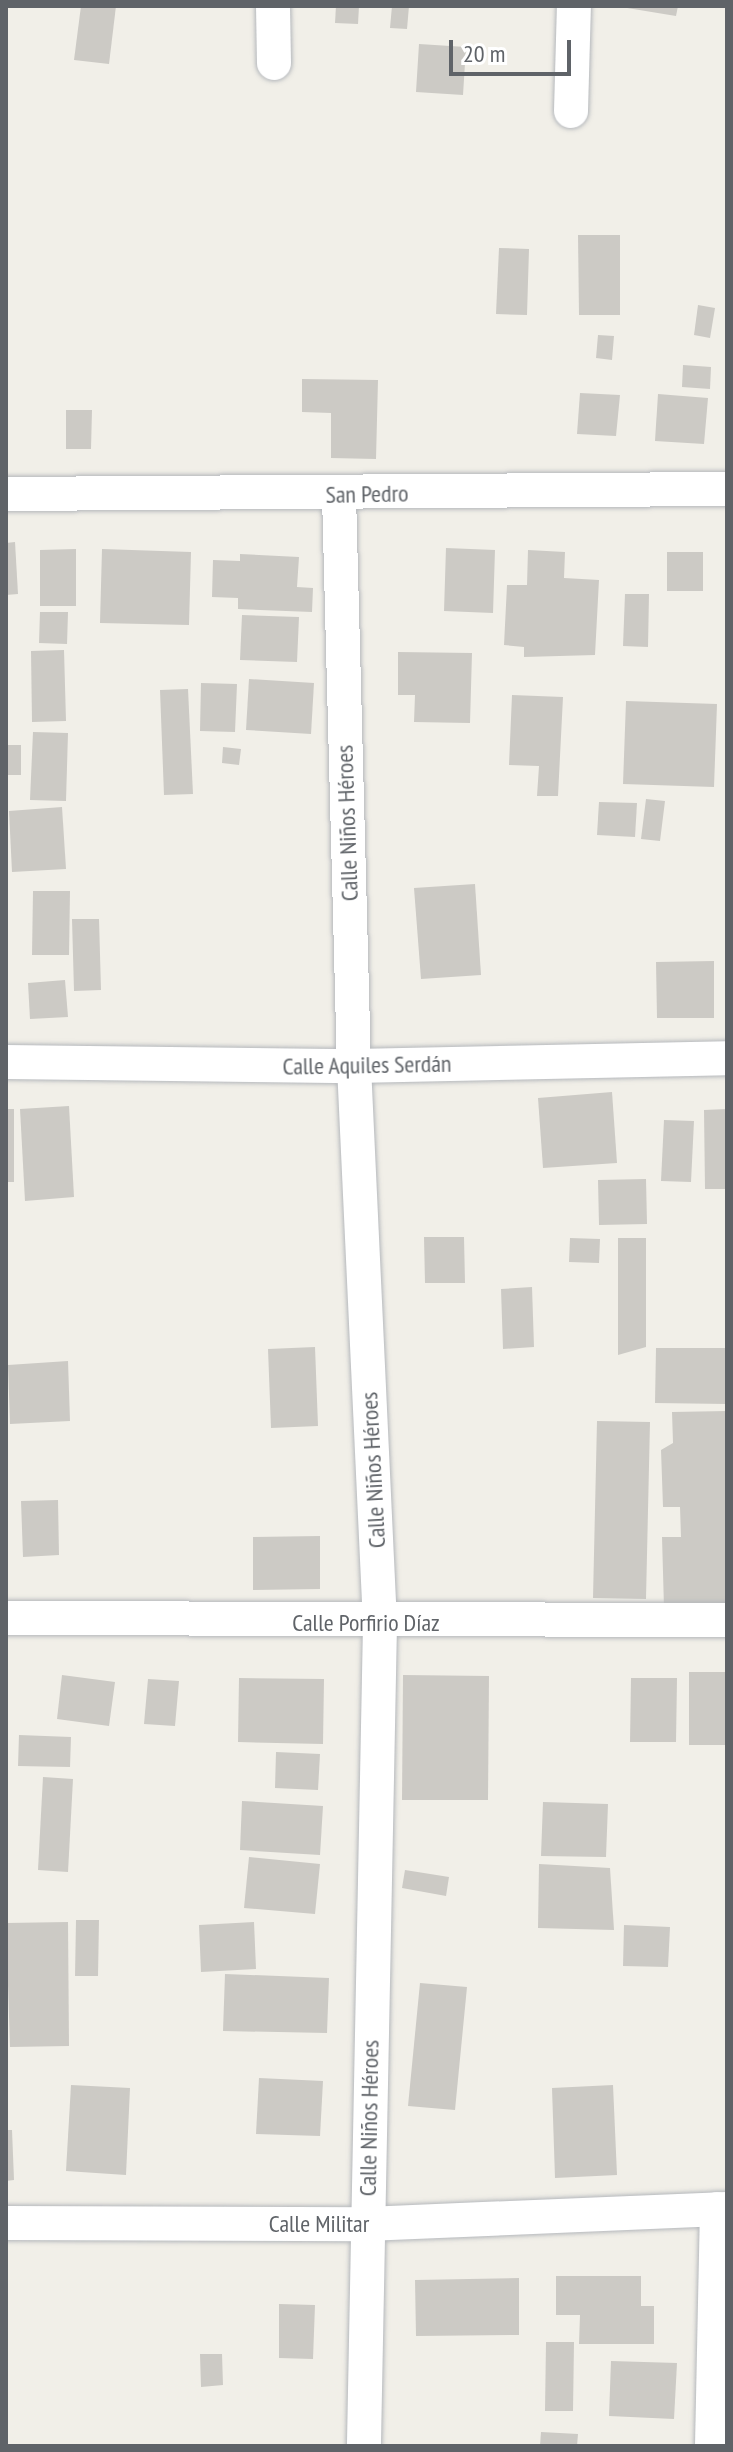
<!DOCTYPE html>
<html>
<head>
<meta charset="utf-8">
<style>
	body { margin:0 }
	#map { position:relative; width:733px; height:2452px; overflow:hidden; background:#f1efe8; font-family:"PT Sans Narrow",sans-serif }
	div>[style] { position:absolute }
	.building>* { inset:0; background:#cccac5 }
	.roads { filter:drop-shadow(0 0 2px #b5b8bc) drop-shadow(0 0 2px #b5b8bc) }
	.minor>* { height:34px; margin:-17px; padding:0 17px; transform-origin:17px; border-radius:17px; background:#fff }
	span { translate:-50% -50%; white-space:nowrap; text-align:center; line-height:1.15; -webkit-text-stroke:6px #fff; paint-order:stroke }
	.street-label { font-size:24px; color:#5f6368 }
	.frame { position:absolute; inset:0; border:8px solid #5f6368; pointer-events:none }
	.scale { position:absolute; left:449px; top:40px; width:122px; height:36px; box-sizing:border-box; border:4px solid #5f6368; border-top:0; padding-left:10px; font-size:24px; line-height:28px; white-space:nowrap; color:#5f6368; -webkit-text-stroke:6px #fff; paint-order:stroke }
</style>
</head>
<body>
<div id="map">
	<div class="building">
		<div style="clip-path:polygon(81px 6px,116px 6px,109px 64px,74px 60px)"></div>
		<div style="clip-path:polygon(336px 6px,359px 6px,358px 24px,335px 23px)"></div>
		<div style="clip-path:polygon(392px 6px,409px 6px,407px 29px,390px 28px)"></div>
		<div style="clip-path:polygon(615px 6px,678px 6px,676px 16px)"></div>
		<div style="clip-path:polygon(419px 44px,466px 47px,463px 95px,416px 92px)"></div>
		<div style="clip-path:polygon(578px 235px,620px 235px,620px 315px,579px 315px)"></div>
		<div style="clip-path:polygon(499px 248px,529px 249px,527px 315px,496px 314px)"></div>
		<div style="clip-path:polygon(698px 305px,715px 308px,710px 338px,694px 335px)"></div>
		<div style="clip-path:polygon(598px 335px,614px 336px,612px 360px,596px 358px)"></div>
		<div style="clip-path:polygon(683px 365px,711px 367px,710px 389px,682px 387px)"></div>
		<div style="clip-path:polygon(302px 379px,378px 380px,376px 459px,331px 458px,331px 413px,302px 412px)"></div>
		<div style="clip-path:polygon(580px 393px,620px 395px,616px 436px,577px 434px)"></div>
		<div style="clip-path:polygon(658px 394px,708px 398px,704px 444px,655px 441px)"></div>
		<div style="clip-path:polygon(66px 410px,92px 410px,91px 449px,66px 449px)"></div>
		<div style="clip-path:polygon(15px 542px,18px 594px,6px 595px,6px 543px)"></div>
		<div style="clip-path:polygon(446px 548px,495px 550px,493px 613px,444px 611px)"></div>
		<div style="clip-path:polygon(76px 549px,76px 606px,40px 606px,40px 550px)"></div>
		<div style="clip-path:polygon(102px 549px,191px 552px,189px 625px,100px 623px)"></div>
		<div style="clip-path:polygon(528px 550px,565px 552px,564px 578px,599px 580px,595px 655px,524px 657px,524px 647px,504px 645px,507px 585px,527px 585px)"></div>
		<div style="clip-path:polygon(667px 552px,703px 552px,703px 591px,667px 591px)"></div>
		<div style="clip-path:polygon(240px 554px,299px 557px,297px 587px,313px 588px,312px 612px,238px 609px,238px 598px,212px 597px,213px 560px,240px 561px)"></div>
		<div style="clip-path:polygon(625px 594px,649px 594px,648px 647px,623px 646px)"></div>
		<div style="clip-path:polygon(40px 612px,68px 612px,67px 644px,39px 643px)"></div>
		<div style="clip-path:polygon(242px 615px,299px 617px,297px 662px,240px 660px)"></div>
		<div style="clip-path:polygon(64px 650px,66px 721px,32px 722px,31px 651px)"></div>
		<div style="clip-path:polygon(398px 652px,472px 653px,470px 723px,414px 722px,415px 695px,398px 695px)"></div>
		<div style="clip-path:polygon(249px 679px,314px 683px,311px 734px,246px 730px)"></div>
		<div style="clip-path:polygon(201px 683px,237px 684px,235px 732px,200px 731px)"></div>
		<div style="clip-path:polygon(188px 689px,193px 794px,164px 795px,160px 690px)"></div>
		<div style="clip-path:polygon(512px 695px,563px 697px,558px 796px,537px 796px,539px 766px,509px 765px)"></div>
		<div style="clip-path:polygon(626px 701px,717px 704px,714px 787px,623px 784px)"></div>
		<div style="clip-path:polygon(33px 732px,68px 733px,66px 801px,30px 800px)"></div>
		<div style="clip-path:polygon(6px 745px,21px 745px,21px 775px,6px 775px)"></div>
		<div style="clip-path:polygon(223px 747px,241px 749px,239px 765px,222px 763px)"></div>
		<div style="clip-path:polygon(646px 799px,665px 801px,660px 841px,641px 839px)"></div>
		<div style="clip-path:polygon(599px 802px,637px 803px,635px 837px,597px 835px)"></div>
		<div style="clip-path:polygon(62px 807px,66px 869px,12px 872px,9px 811px)"></div>
		<div style="clip-path:polygon(475px 884px,481px 975px,421px 979px,414px 888px)"></div>
		<div style="clip-path:polygon(33px 891px,70px 891px,69px 955px,32px 955px)"></div>
		<div style="clip-path:polygon(72px 919px,99px 919px,101px 990px,74px 991px)"></div>
		<div style="clip-path:polygon(714px 961px,714px 1018px,657px 1018px,656px 962px)"></div>
		<div style="clip-path:polygon(65px 980px,68px 1017px,30px 1019px,28px 983px)"></div>
		<div style="clip-path:polygon(612px 1092px,617px 1163px,543px 1168px,538px 1098px)"></div>
		<div style="clip-path:polygon(69px 1106px,74px 1197px,25px 1201px,20px 1109px)"></div>
		<div style="clip-path:polygon(6px 1109px,14px 1109px,14px 1182px,6px 1182px)"></div>
		<div style="clip-path:polygon(727px 1109px,727px 1189px,705px 1189px,704px 1110px)"></div>
		<div style="clip-path:polygon(664px 1120px,694px 1121px,691px 1182px,661px 1181px)"></div>
		<div style="clip-path:polygon(646px 1179px,647px 1224px,599px 1225px,598px 1180px)"></div>
		<div style="clip-path:polygon(424px 1237px,464px 1237px,465px 1283px,425px 1283px)"></div>
		<div style="clip-path:polygon(570px 1238px,600px 1239px,599px 1263px,569px 1262px)"></div>
		<div style="clip-path:polygon(618px 1238px,646px 1238px,646px 1347px,618px 1355px)"></div>
		<div style="clip-path:polygon(532px 1287px,534px 1347px,503px 1349px,501px 1289px)"></div>
		<div style="clip-path:polygon(315px 1347px,318px 1426px,271px 1428px,268px 1349px)"></div>
		<div style="clip-path:polygon(656px 1348px,727px 1348px,727px 1404px,655px 1403px)"></div>
		<div style="clip-path:polygon(68px 1361px,70px 1421px,10px 1424px,8px 1365px)"></div>
		<div style="clip-path:polygon(727px 1411px,727px 1606px,664px 1608px,662px 1537px,681px 1537px,680px 1507px,663px 1507px,661px 1450px,673px 1443px,672px 1412px)"></div>
		<div style="clip-path:polygon(597px 1421px,650px 1422px,646px 1599px,593px 1598px)"></div>
		<div style="clip-path:polygon(58px 1500px,59px 1555px,23px 1557px,21px 1501px)"></div>
		<div style="clip-path:polygon(320px 1536px,320px 1589px,253px 1590px,253px 1537px)"></div>
		<div style="clip-path:polygon(689px 1672px,727px 1672px,727px 1745px,689px 1745px)"></div>
		<div style="clip-path:polygon(62px 1675px,115px 1682px,109px 1726px,57px 1719px)"></div>
		<div style="clip-path:polygon(403px 1675px,489px 1676px,488px 1800px,402px 1800px)"></div>
		<div style="clip-path:polygon(239px 1678px,324px 1679px,323px 1744px,238px 1742px)"></div>
		<div style="clip-path:polygon(631px 1678px,677px 1678px,676px 1742px,630px 1742px)"></div>
		<div style="clip-path:polygon(148px 1679px,179px 1681px,175px 1726px,144px 1724px)"></div>
		<div style="clip-path:polygon(19px 1735px,71px 1737px,70px 1767px,18px 1766px)"></div>
		<div style="clip-path:polygon(276px 1752px,320px 1754px,318px 1790px,275px 1788px)"></div>
		<div style="clip-path:polygon(43px 1777px,73px 1779px,68px 1872px,38px 1870px)"></div>
		<div style="clip-path:polygon(242px 1801px,323px 1806px,320px 1855px,240px 1850px)"></div>
		<div style="clip-path:polygon(543px 1802px,608px 1804px,606px 1857px,541px 1856px)"></div>
		<div style="clip-path:polygon(249px 1857px,320px 1864px,315px 1914px,244px 1908px)"></div>
		<div style="clip-path:polygon(539px 1864px,610px 1868px,614px 1930px,538px 1928px)"></div>
		<div style="clip-path:polygon(405px 1870px,449px 1877px,446px 1896px,402px 1888px)"></div>
		<div style="clip-path:polygon(76px 1920px,99px 1920px,98px 1976px,75px 1976px)"></div>
		<div style="clip-path:polygon(68px 1922px,69px 2046px,10px 2047px,6px 1923px)"></div>
		<div style="clip-path:polygon(254px 1922px,256px 1969px,201px 1972px,199px 1925px)"></div>
		<div style="clip-path:polygon(624px 1925px,670px 1927px,668px 1967px,623px 1966px)"></div>
		<div style="clip-path:polygon(225px 1974px,329px 1978px,327px 2033px,223px 2031px)"></div>
		<div style="clip-path:polygon(420px 1983px,467px 1987px,455px 2110px,408px 2106px)"></div>
		<div style="clip-path:polygon(259px 2078px,323px 2081px,320px 2136px,256px 2134px)"></div>
		<div style="clip-path:polygon(71px 2085px,130px 2088px,126px 2175px,66px 2171px)"></div>
		<div style="clip-path:polygon(613px 2085px,617px 2175px,555px 2178px,552px 2088px)"></div>
		<div style="clip-path:polygon(6px 2130px,12px 2130px,14px 2180px,6px 2181px)"></div>
		<div style="clip-path:polygon(556px 2276px,641px 2276px,641px 2306px,654px 2306px,654px 2344px,579px 2344px,580px 2315px,556px 2315px)"></div>
		<div style="clip-path:polygon(519px 2278px,519px 2335px,416px 2336px,415px 2280px)"></div>
		<div style="clip-path:polygon(279px 2304px,315px 2305px,313px 2359px,279px 2358px)"></div>
		<div style="clip-path:polygon(546px 2342px,574px 2342px,573px 2411px,545px 2411px)"></div>
		<div style="clip-path:polygon(200px 2354px,222px 2354px,223px 2385px,201px 2387px)"></div>
		<div style="clip-path:polygon(611px 2361px,677px 2363px,674px 2419px,609px 2416px)"></div>
		<div style="clip-path:polygon(541px 2432px,578px 2434px,577px 2446px,540px 2446px)"></div>
	</div>
	<div class="roads">
		<div class="minor">
			<div style="left:273px;top:6px;width:57px;rotate:89deg"></div>
			<div style="left:571px;top:111px;width:105px;rotate:-88.4deg"></div>
			<div style="left:6px;top:494px;width:721px;rotate:-0.4deg"></div>
			<div style="left:339px;top:495px;width:571px;rotate:88.5deg"></div>
			<div style="left:354px;top:1066px;width:559px;rotate:87.33deg"></div>
			<div style="left:380px;top:1624px;width:822px;rotate:91.12deg"></div>
			<div style="left:6px;top:1062px;width:348px;rotate:0.7deg"></div>
			<div style="left:354px;top:1066px;width:373px;rotate:-1.2deg"></div>
			<div style="left:6px;top:1618px;width:721px;rotate:0.16deg"></div>
			<div style="left:6px;top:2223px;width:360px;rotate:0.2deg"></div>
			<div style="left:366px;top:2224px;width:361px;rotate:-2.4deg"></div>
			<div style="left:712px;top:2446px;width:237px;rotate:-88.8deg"></div>
		</div>
	</div>
	<div class="street-label">
		<span style="left:367px;top:494px;rotate:-1deg">San Pedro</span>
		<span style="left:347px;top:823px;rotate:-92deg">Calle Niños Héroes</span>
		<span style="left:367px;top:1065px;rotate:-1deg">Calle Aquiles Serdán</span>
		<span style="left:373px;top:1470px;rotate:-93deg">Calle Niños Héroes</span>
		<span style="left:366px;top:1623px">Calle Porfirio Díaz</span>
		<span style="left:369px;top:2118px;rotate:-89deg">Calle Niños Héroes</span>
		<span style="left:319px;top:2224px">Calle Militar</span>
	</div>
	<div class="frame"></div>
	<div class="scale">20 m</div>
</div>
</body>
</html>
